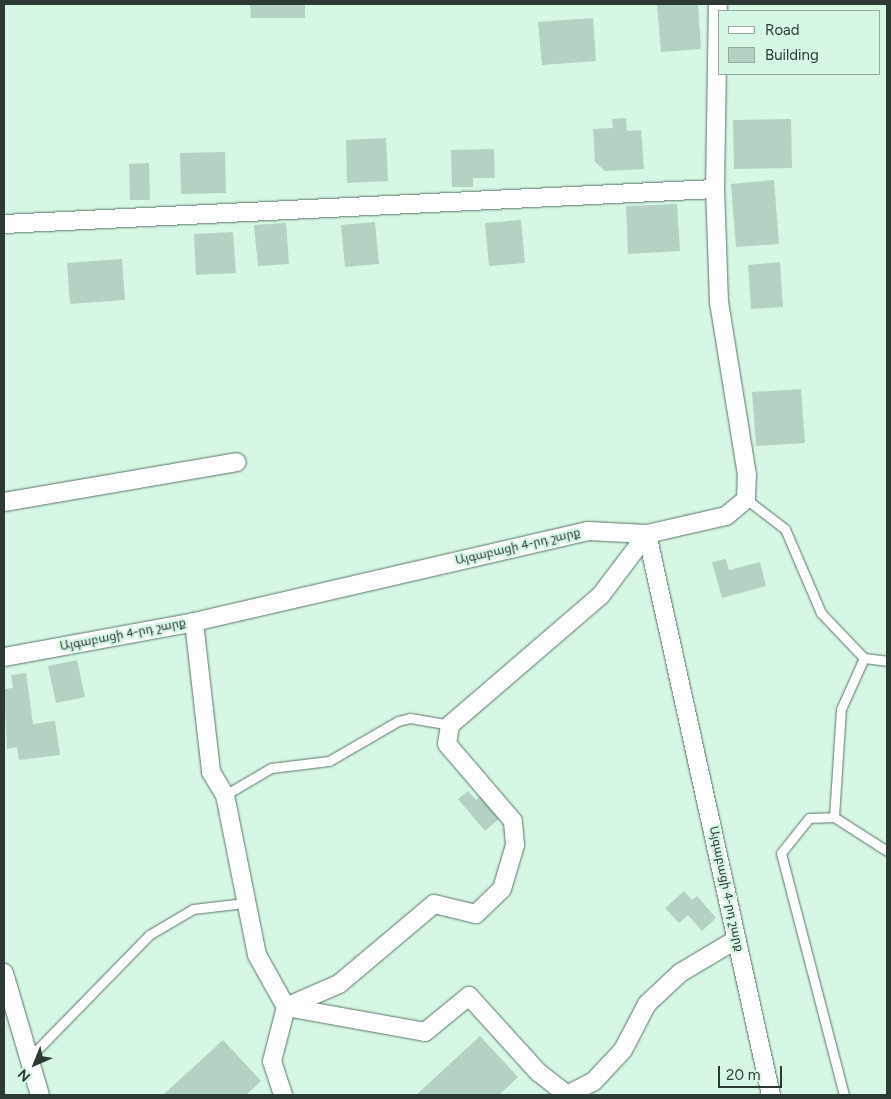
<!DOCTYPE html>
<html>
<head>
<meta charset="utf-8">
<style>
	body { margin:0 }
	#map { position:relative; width:891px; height:1099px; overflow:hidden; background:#d7f7e5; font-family:Figtree,"Noto Sans Armenian",sans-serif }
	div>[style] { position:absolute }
	.building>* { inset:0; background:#b3d2c1 }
	.roads { filter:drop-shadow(0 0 1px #597566) drop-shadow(0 0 1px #597566) }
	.service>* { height:9px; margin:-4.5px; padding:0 4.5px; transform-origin:4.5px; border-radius:4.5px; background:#fff }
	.minor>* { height:18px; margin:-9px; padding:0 9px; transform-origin:9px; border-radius:9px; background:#fff }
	span { translate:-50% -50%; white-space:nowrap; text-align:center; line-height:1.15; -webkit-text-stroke:4.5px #d7f7e5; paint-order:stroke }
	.street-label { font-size:12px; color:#2d3a33 }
	.frame { position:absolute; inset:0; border:5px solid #2d3a33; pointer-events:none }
	.legend { position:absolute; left:718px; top:10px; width:162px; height:65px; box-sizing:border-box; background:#d7f7e5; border:1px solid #93ab9e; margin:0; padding:6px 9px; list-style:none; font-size:15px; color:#2d3a33 }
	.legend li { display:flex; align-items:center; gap:10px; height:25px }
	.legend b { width:25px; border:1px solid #93ab9e }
	.north { position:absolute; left:10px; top:1039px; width:50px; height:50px; -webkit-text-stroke:4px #d7f7e5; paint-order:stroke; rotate:224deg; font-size:14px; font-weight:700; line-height:20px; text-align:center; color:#2d3a33 }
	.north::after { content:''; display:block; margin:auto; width:18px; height:22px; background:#2d3a33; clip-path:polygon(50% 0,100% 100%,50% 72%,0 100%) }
	.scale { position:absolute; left:718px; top:1066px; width:64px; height:22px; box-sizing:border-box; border:2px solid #2d3a33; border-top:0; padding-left:6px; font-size:15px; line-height:18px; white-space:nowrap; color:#2d3a33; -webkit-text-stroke:4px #d7f7e5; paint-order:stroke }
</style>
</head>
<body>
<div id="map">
	<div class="building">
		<div style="clip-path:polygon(250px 4px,305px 4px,305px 18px,251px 18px)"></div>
		<div style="clip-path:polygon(657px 4px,698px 4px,701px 49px,661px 52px)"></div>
		<div style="clip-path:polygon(593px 18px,596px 61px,542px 65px,538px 22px)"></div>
		<div style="clip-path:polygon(626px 118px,627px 131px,641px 130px,644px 169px,605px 171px,595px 162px,593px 129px,613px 128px,612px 119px)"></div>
		<div style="clip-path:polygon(791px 119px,792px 168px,734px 169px,733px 120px)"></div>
		<div style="clip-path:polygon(386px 138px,388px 181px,347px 183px,346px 140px)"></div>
		<div style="clip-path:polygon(494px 149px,495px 178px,473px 178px,473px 187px,452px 187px,451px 150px)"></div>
		<div style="clip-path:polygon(225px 152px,226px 193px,181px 194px,180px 153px)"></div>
		<div style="clip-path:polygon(149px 163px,150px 200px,130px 200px,129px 164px)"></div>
		<div style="clip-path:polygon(774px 180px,779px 244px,736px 247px,731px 184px)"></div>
		<div style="clip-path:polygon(677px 204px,680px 251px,628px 254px,626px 206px)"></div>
		<div style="clip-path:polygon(521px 220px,525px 263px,489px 266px,485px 223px)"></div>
		<div style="clip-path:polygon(375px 222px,379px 264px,345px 267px,341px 225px)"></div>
		<div style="clip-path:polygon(286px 223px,289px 264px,258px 266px,254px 225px)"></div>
		<div style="clip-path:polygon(233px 232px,236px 273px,196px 275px,194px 234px)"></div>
		<div style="clip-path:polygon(122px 259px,125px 300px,70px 304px,67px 263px)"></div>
		<div style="clip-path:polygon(780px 262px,783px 307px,751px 309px,748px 265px)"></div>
		<div style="clip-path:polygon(801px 389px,805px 443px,756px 446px,752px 392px)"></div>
		<div style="clip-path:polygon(726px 559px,729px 570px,760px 562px,766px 586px,722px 598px,712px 562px)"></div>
		<div style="clip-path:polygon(77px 660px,85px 697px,56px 703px,48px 666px)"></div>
		<div style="clip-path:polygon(26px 673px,33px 724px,55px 721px,60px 755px,19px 760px,17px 747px,7px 749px,4px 689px,13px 688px,11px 675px)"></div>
		<div style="clip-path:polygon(468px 791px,476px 800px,481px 796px,500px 818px,485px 831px,458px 799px)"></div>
		<div style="clip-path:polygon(684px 891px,692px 900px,697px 896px,716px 918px,702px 931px,688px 915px,679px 923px,665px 908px)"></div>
		<div style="clip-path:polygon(480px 1036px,518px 1077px,499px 1095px,416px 1095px)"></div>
		<div style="clip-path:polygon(223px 1040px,261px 1081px,246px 1095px,163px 1095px)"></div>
	</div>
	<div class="roads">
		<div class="service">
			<div style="left:746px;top:499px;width:49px;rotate:37.6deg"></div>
			<div style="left:785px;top:529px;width:91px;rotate:66.8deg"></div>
			<div style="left:821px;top:613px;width:62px;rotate:46.3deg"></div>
			<div style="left:225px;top:795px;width:53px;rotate:-30.4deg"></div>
			<div style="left:271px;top:768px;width:58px;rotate:-6.9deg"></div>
			<div style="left:329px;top:761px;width:80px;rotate:-30.1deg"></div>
			<div style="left:398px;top:721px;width:12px;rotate:-14deg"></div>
			<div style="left:410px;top:718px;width:41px;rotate:9.9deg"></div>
			<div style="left:834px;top:817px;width:108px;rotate:-86.3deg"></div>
			<div style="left:841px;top:709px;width:56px;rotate:-65.7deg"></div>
			<div style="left:864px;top:658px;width:23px;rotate:7deg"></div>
			<div style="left:31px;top:1056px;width:169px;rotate:-45.7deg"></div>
			<div style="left:149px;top:935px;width:51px;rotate:-30.6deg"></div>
			<div style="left:193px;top:909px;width:52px;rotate:-6.6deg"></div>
			<div style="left:844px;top:1095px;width:250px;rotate:-104.6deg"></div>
			<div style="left:781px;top:853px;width:45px;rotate:-51.3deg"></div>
			<div style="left:809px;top:818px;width:25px;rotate:-2deg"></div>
			<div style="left:834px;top:817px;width:63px;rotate:32.7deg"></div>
		</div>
		<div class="minor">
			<div style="left:4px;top:224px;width:712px;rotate:-2.82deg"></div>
			<div style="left:4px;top:502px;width:236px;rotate:-9.7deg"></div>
			<div style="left:194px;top:622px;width:151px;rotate:83.5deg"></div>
			<div style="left:211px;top:772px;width:27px;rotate:59deg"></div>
			<div style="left:225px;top:795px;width:163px;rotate:78.7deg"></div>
			<div style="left:257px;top:955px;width:60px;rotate:60.9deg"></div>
			<div style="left:286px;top:1007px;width:56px;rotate:104.5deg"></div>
			<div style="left:272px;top:1061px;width:36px;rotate:72deg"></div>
			<div style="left:4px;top:657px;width:193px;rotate:-10.4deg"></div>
			<div style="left:194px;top:622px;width:404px;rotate:-13deg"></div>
			<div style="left:588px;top:531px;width:59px;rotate:2.9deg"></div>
			<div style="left:647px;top:534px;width:575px;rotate:77.54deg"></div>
			<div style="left:4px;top:973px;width:127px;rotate:73.6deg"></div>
			<div style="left:286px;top:1007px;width:58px;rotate:-23.5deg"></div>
			<div style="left:339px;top:984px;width:124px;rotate:-40.1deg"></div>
			<div style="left:434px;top:904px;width:43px;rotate:13.4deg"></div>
			<div style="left:476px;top:914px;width:36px;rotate:-44deg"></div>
			<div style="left:502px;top:889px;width:46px;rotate:-73.5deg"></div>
			<div style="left:515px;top:845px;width:24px;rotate:-95deg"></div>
			<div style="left:513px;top:821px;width:101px;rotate:-130.6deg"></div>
			<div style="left:447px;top:744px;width:19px;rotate:-81deg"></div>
			<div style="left:450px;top:725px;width:199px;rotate:-40.7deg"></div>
			<div style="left:601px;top:595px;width:76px;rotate:-53deg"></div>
			<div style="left:647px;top:534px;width:81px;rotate:-12.8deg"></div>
			<div style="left:726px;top:516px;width:26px;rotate:-40deg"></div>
			<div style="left:746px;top:499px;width:24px;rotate:-88deg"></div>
			<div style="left:747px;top:475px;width:175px;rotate:-99.2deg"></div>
			<div style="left:719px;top:302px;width:113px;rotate:-92deg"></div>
			<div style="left:715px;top:189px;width:185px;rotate:-89.1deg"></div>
			<div style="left:286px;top:1007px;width:141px;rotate:10.2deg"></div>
			<div style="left:425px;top:1032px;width:57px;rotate:-39.3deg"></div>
			<div style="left:469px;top:996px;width:103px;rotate:47.8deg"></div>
			<div style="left:538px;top:1072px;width:37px;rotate:38deg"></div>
			<div style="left:567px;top:1095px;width:30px;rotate:-27deg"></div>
			<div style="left:594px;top:1081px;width:42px;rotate:-46.9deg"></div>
			<div style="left:623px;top:1050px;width:52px;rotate:-62.4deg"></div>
			<div style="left:647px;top:1004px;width:45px;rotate:-43.2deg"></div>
			<div style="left:680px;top:973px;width:66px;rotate:-30.8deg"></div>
		</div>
	</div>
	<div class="street-label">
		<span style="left:518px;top:547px;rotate:-13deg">Այգաբացի 4-րդ շարք</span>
		<span style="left:123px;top:635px;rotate:-11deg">Այգաբացի 4-րդ շարք</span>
		<span style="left:726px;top:889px;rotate:78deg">Այգաբացի 4-րդ շարք</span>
	</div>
	<div class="frame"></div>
	<ul class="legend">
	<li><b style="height:6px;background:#fff"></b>Road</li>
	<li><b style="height:14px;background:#b3d2c1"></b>Building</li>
	</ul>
	<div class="north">N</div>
	<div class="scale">20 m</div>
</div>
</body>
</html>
